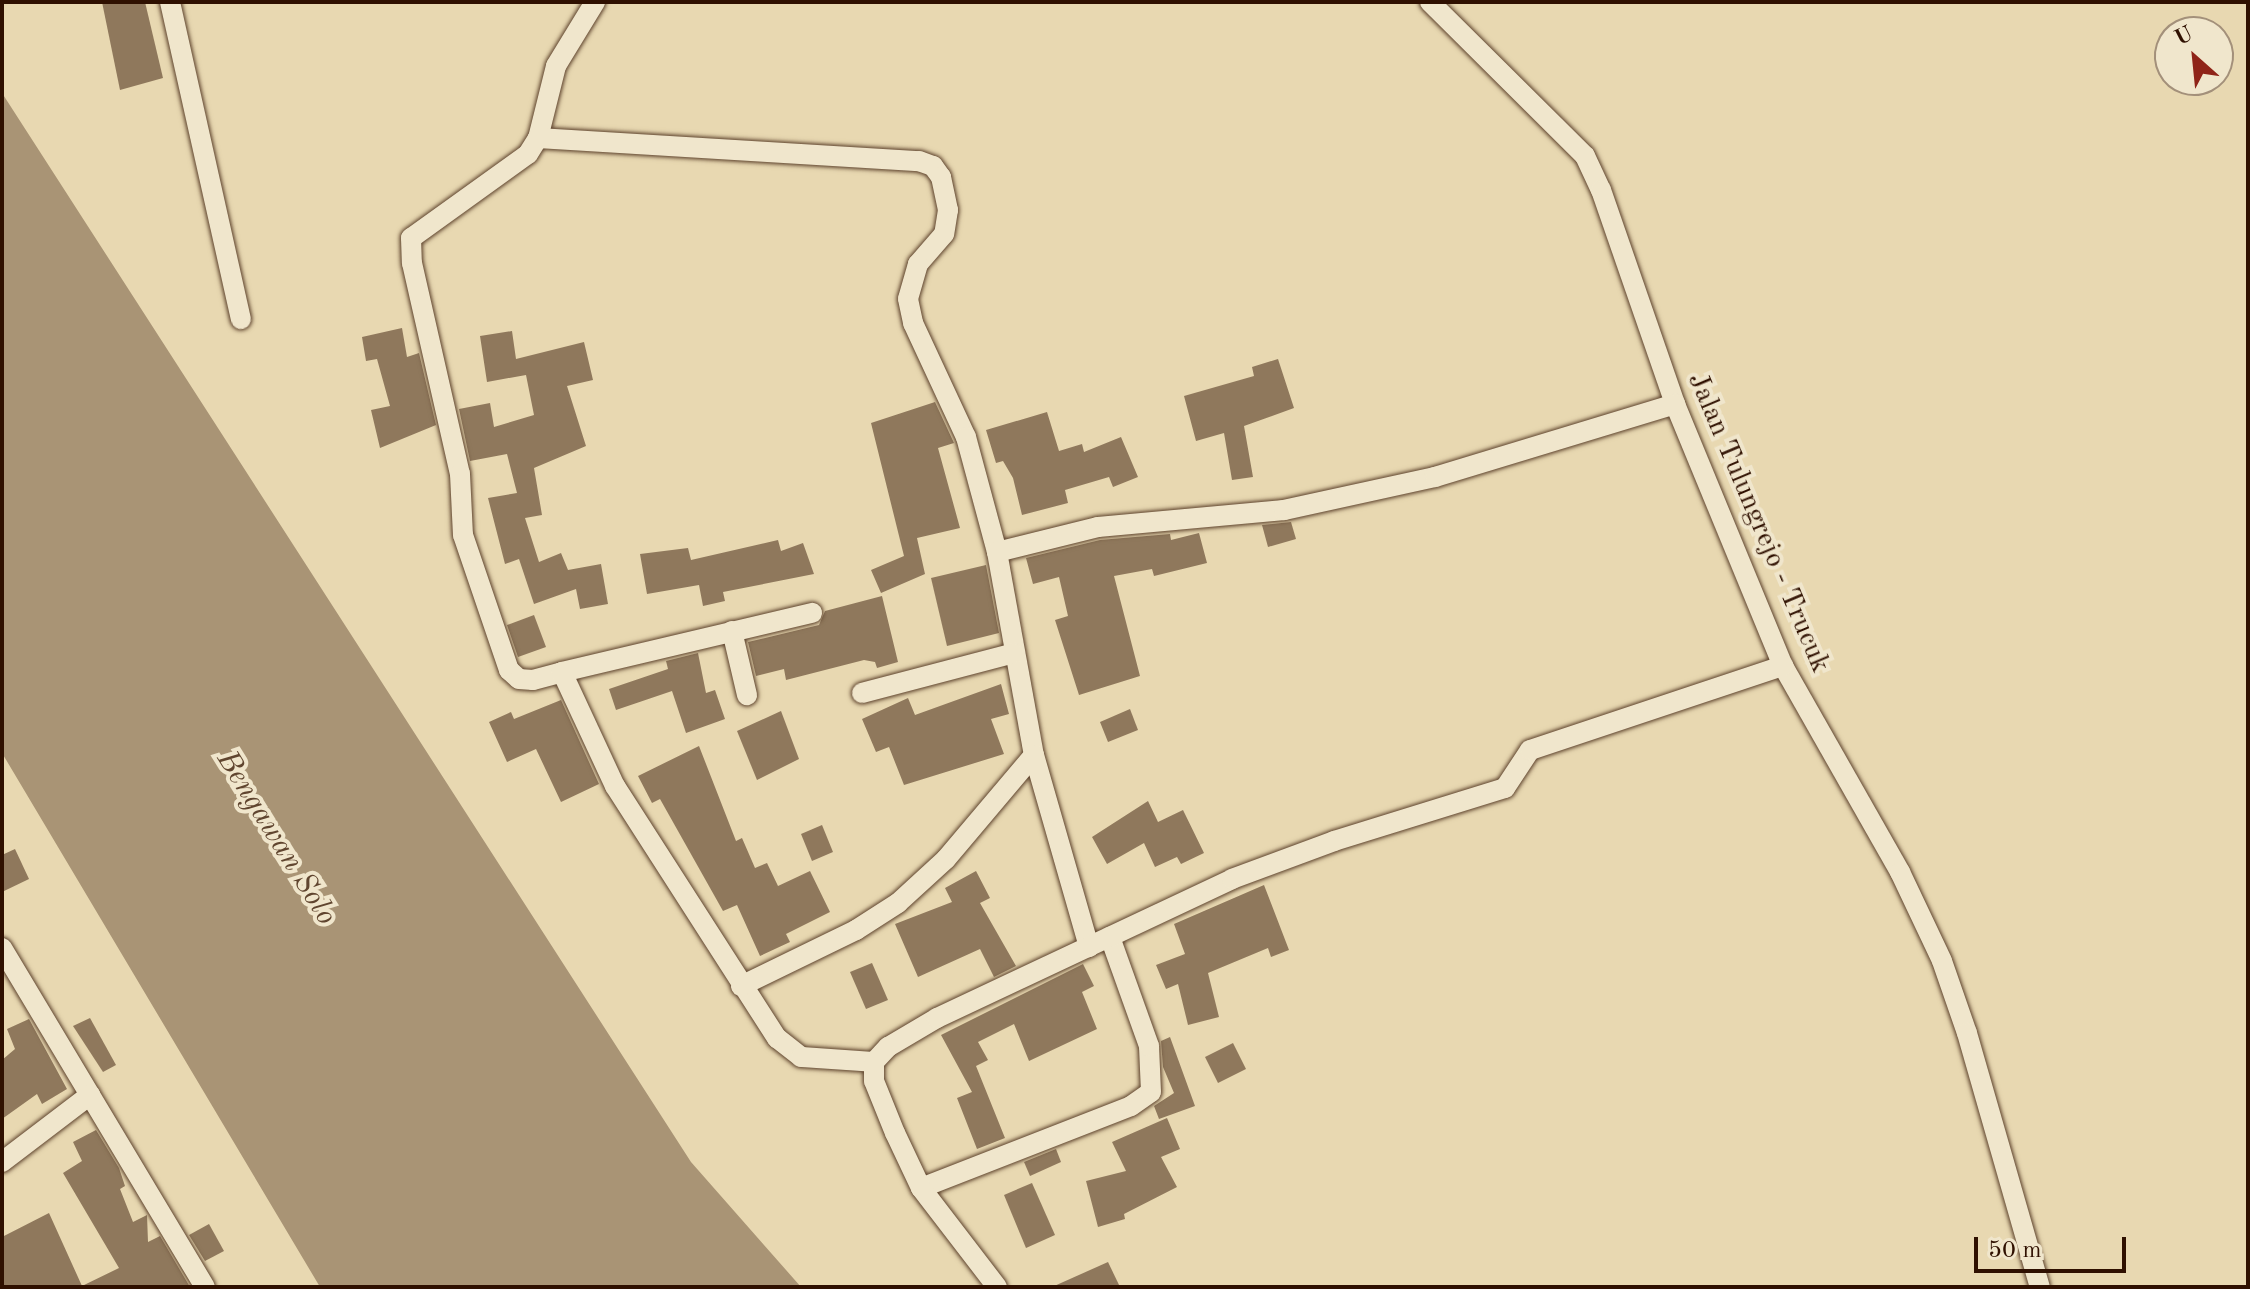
<!DOCTYPE html>
<html>
<head>
<meta charset="utf-8">
<style>
	body { margin:0 }
	#map { position:relative; width:2250px; height:1289px; overflow:hidden; background:#e8d8b1; font-family:"Old Standard TT",serif }
	div>[style] { position:absolute }
	.water>* { inset:0; background:#a99475 }
	.building>* { inset:0; background:#8f785c }
	.roads { filter:drop-shadow(0 0 2px #5d422c) drop-shadow(0 0 2px #5d422c) }
	.minor>* { height:20px; margin:-10px; padding:0 10px; transform-origin:10px; border-radius:10px; background:#f0e6cc }
	span { translate:-50% -50%; white-space:nowrap; text-align:center; line-height:1.15; -webkit-text-stroke:8px #f0e6cc; paint-order:stroke }
	.street-label { font-size:28px; color:#2f1000 }
	.water-label { font-size:30px; color:#60452f; font-style:italic }
	.frame { position:absolute; inset:0; border:4px solid #2f1000; pointer-events:none }
	.north { position:absolute; left:2154px; top:16px; width:80px; height:80px; box-sizing:border-box; background:#f0e6cc; border:2px solid #a3907a; border-radius:50%; rotate:333deg; font-size:22px; font-weight:700; line-height:32px; text-align:center; color:#2f1000 }
	.north::after { content:''; display:block; margin:auto; width:28px; height:36px; background:#8f2418; clip-path:polygon(50% 0,100% 100%,50% 72%,0 100%) }
	.scale { position:absolute; left:1974px; top:1237px; width:152px; height:36px; box-sizing:border-box; border:4px solid #2f1000; border-top:0; padding-left:10px; font-size:24px; line-height:28px; white-space:nowrap; color:#2f1000; -webkit-text-stroke:6px #f0e6cc; paint-order:stroke }
</style>
</head>
<body>
<div id="map">
	<div class="water">
		<div style="clip-path:polygon(2px 93px,691px 1162px,801px 1287px,320px 1287px,2px 753px)"></div>
	</div>
	<div class="building">
		<div style="clip-path:polygon(102px 2px,145px 2px,163px 78px,120px 90px)"></div>
		<div style="clip-path:polygon(402px 328px,407px 357px,419px 353px,436px 425px,380px 448px,371px 410px,390px 406px,377px 359px,366px 361px,362px 337px)"></div>
		<div style="clip-path:polygon(512px 331px,516px 359px,584px 342px,593px 380px,567px 386px,586px 446px,534px 468px,542px 515px,525px 518px,539px 562px,561px 553px,568px 570px,601px 564px,608px 604px,580px 609px,576px 589px,534px 604px,519px 559px,505px 564px,488px 498px,517px 493px,507px 454px,470px 461px,459px 409px,490px 403px,494px 427px,534px 415px,526px 375px,487px 382px,480px 336px)"></div>
		<div style="clip-path:polygon(1278px 359px,1294px 408px,1244px 426px,1253px 477px,1232px 480px,1224px 433px,1196px 441px,1184px 396px,1254px 376px,1252px 367px)"></div>
		<div style="clip-path:polygon(935px 402px,954px 443px,938px 448px,960px 528px,917px 538px,925px 574px,881px 593px,871px 570px,904px 556px,871px 423px)"></div>
		<div style="clip-path:polygon(1047px 412px,1059px 451px,1082px 444px,1084px 452px,1121px 437px,1138px 477px,1113px 487px,1109px 477px,1065px 490px,1068px 503px,1022px 515px,1013px 478px,1003px 461px,996px 463px,986px 430px)"></div>
		<div style="clip-path:polygon(1291px 522px,1296px 539px,1268px 547px,1262px 525px)"></div>
		<div style="clip-path:polygon(1199px 533px,1207px 563px,1154px 576px,1152px 569px,1114px 576px,1140px 676px,1079px 695px,1055px 620px,1068px 616px,1059px 577px,1033px 584px,1026px 558px,1100px 540px,1170px 534px,1171px 540px)"></div>
		<div style="clip-path:polygon(778px 540px,781px 551px,803px 543px,814px 574px,723px 592px,725px 601px,703px 606px,699px 585px,647px 594px,640px 554px,688px 548px,691px 560px)"></div>
		<div style="clip-path:polygon(986px 565px,999px 633px,947px 646px,931px 578px)"></div>
		<div style="clip-path:polygon(882px 596px,898px 662px,877px 668px,875px 662px,864px 660px,786px 680px,784px 669px,756px 676px,748px 642px,819px 625px,825px 611px)"></div>
		<div style="clip-path:polygon(534px 615px,546px 647px,518px 657px,507px 625px)"></div>
		<div style="clip-path:polygon(698px 653px,706px 693px,715px 690px,725px 719px,686px 733px,672px 691px,616px 710px,609px 689px,668px 669px,666px 661px)"></div>
		<div style="clip-path:polygon(1001px 684px,1009px 714px,991px 719px,1004px 754px,904px 785px,889px 747px,876px 752px,862px 719px,908px 698px,915px 715px)"></div>
		<div style="clip-path:polygon(561px 700px,599px 784px,561px 802px,536px 749px,507px 762px,489px 722px,511px 712px,514px 719px)"></div>
		<div style="clip-path:polygon(1130px 709px,1138px 730px,1108px 742px,1100px 722px)"></div>
		<div style="clip-path:polygon(781px 711px,799px 759px,757px 780px,737px 731px)"></div>
		<div style="clip-path:polygon(699px 746px,736px 841px,742px 838px,755px 868px,767px 863px,778px 886px,810px 871px,830px 912px,786px 934px,790px 942px,760px 956px,737px 905px,723px 911px,660px 799px,652px 803px,638px 776px)"></div>
		<div style="clip-path:polygon(1148px 801px,1158px 822px,1183px 810px,1204px 853px,1181px 864px,1177px 857px,1155px 867px,1144px 843px,1107px 864px,1092px 837px)"></div>
		<div style="clip-path:polygon(822px 825px,833px 852px,812px 861px,801px 834px)"></div>
		<div style="clip-path:polygon(15px 849px,29px 879px,2px 892px,2px 855px)"></div>
		<div style="clip-path:polygon(976px 871px,990px 898px,980px 903px,1016px 966px,994px 977px,980px 949px,918px 977px,895px 924px,952px 902px,945px 888px)"></div>
		<div style="clip-path:polygon(1264px 885px,1289px 950px,1271px 957px,1268px 948px,1208px 973px,1219px 1017px,1188px 1025px,1178px 984px,1166px 989px,1156px 965px,1185px 954px,1174px 924px)"></div>
		<div style="clip-path:polygon(872px 963px,888px 1000px,866px 1009px,850px 972px)"></div>
		<div style="clip-path:polygon(1083px 964px,1094px 986px,1082px 992px,1097px 1029px,1029px 1061px,1014px 1024px,978px 1042px,988px 1060px,976px 1066px,1005px 1138px,977px 1149px,957px 1098px,972px 1092px,941px 1035px)"></div>
		<div style="clip-path:polygon(90px 1018px,116px 1065px,103px 1072px,73px 1026px)"></div>
		<div style="clip-path:polygon(29px 1019px,67px 1089px,42px 1104px,37px 1094px,2px 1119px,2px 1060px,15px 1049px,7px 1029px)"></div>
		<div style="clip-path:polygon(1170px 1037px,1195px 1106px,1159px 1119px,1154px 1106px,1174px 1093px,1163px 1067px,1161px 1041px)"></div>
		<div style="clip-path:polygon(1233px 1043px,1246px 1069px,1218px 1083px,1205px 1057px)"></div>
		<div style="clip-path:polygon(1167px 1118px,1180px 1149px,1161px 1157px,1177px 1187px,1124px 1214px,1125px 1219px,1098px 1227px,1086px 1181px,1126px 1171px,1112px 1142px)"></div>
		<div style="clip-path:polygon(96px 1130px,119px 1168px,125px 1186px,120px 1189px,133px 1222px,147px 1215px,148px 1242px,160px 1236px,190px 1287px,2px 1287px,2px 1237px,49px 1213px,82px 1286px,119px 1268px,63px 1173px,82px 1161px,73px 1142px)"></div>
		<div style="clip-path:polygon(1056px 1149px,1061px 1162px,1030px 1176px,1024px 1162px)"></div>
		<div style="clip-path:polygon(1032px 1183px,1055px 1235px,1026px 1248px,1004px 1195px)"></div>
		<div style="clip-path:polygon(209px 1224px,224px 1251px,205px 1261px,189px 1235px)"></div>
		<div style="clip-path:polygon(1108px 1262px,1120px 1287px,1052px 1287px)"></div>
	</div>
	<div class="roads">
		<div class="minor">
			<div style="left:170px;top:2px;width:325px;rotate:77.4deg"></div>
			<div style="left:595px;top:2px;width:75px;rotate:121.4deg"></div>
			<div style="left:556px;top:66px;width:74px;rotate:104deg"></div>
			<div style="left:538px;top:138px;width:19px;rotate:122deg"></div>
			<div style="left:528px;top:154px;width:144px;rotate:144.3deg"></div>
			<div style="left:411px;top:238px;width:25px;rotate:88deg"></div>
			<div style="left:412px;top:263px;width:216px;rotate:77.2deg"></div>
			<div style="left:460px;top:474px;width:61px;rotate:87.2deg"></div>
			<div style="left:463px;top:535px;width:143px;rotate:71.2deg"></div>
			<div style="left:509px;top:670px;width:13px;rotate:42deg"></div>
			<div style="left:519px;top:679px;width:14px;rotate:4deg"></div>
			<div style="left:533px;top:680px;width:30px;rotate:-15deg"></div>
			<div style="left:562px;top:672px;width:126px;rotate:65.1deg"></div>
			<div style="left:615px;top:786px;width:300px;rotate:57.3deg"></div>
			<div style="left:777px;top:1038px;width:31px;rotate:38deg"></div>
			<div style="left:801px;top:1057px;width:73px;rotate:3.9deg"></div>
			<div style="left:1430px;top:2px;width:218px;rotate:44.8deg"></div>
			<div style="left:1585px;top:156px;width:38px;rotate:65deg"></div>
			<div style="left:1601px;top:190px;width:226px;rotate:70.9deg"></div>
			<div style="left:1675px;top:404px;width:283px;rotate:67.6deg"></div>
			<div style="left:1783px;top:666px;width:237px;rotate:60.4deg"></div>
			<div style="left:1900px;top:872px;width:98px;rotate:64.7deg"></div>
			<div style="left:1942px;top:961px;width:76px;rotate:70.9deg"></div>
			<div style="left:1967px;top:1033px;width:264px;rotate:74deg"></div>
			<div style="left:538px;top:138px;width:382px;rotate:3.5deg"></div>
			<div style="left:919px;top:161px;width:15px;rotate:20deg"></div>
			<div style="left:933px;top:166px;width:14px;rotate:54deg"></div>
			<div style="left:941px;top:177px;width:34px;rotate:78deg"></div>
			<div style="left:948px;top:210px;width:24px;rotate:99deg"></div>
			<div style="left:944px;top:234px;width:40px;rotate:131deg"></div>
			<div style="left:918px;top:264px;width:36px;rotate:106deg"></div>
			<div style="left:908px;top:299px;width:25px;rotate:78deg"></div>
			<div style="left:913px;top:323px;width:126px;rotate:65.1deg"></div>
			<div style="left:966px;top:437px;width:119px;rotate:74.9deg"></div>
			<div style="left:997px;top:552px;width:206px;rotate:79.7deg"></div>
			<div style="left:1034px;top:755px;width:200px;rotate:74deg"></div>
			<div style="left:997px;top:552px;width:104px;rotate:-13.9deg"></div>
			<div style="left:1098px;top:527px;width:187px;rotate:-5.2deg"></div>
			<div style="left:1284px;top:510px;width:155px;rotate:-12.3deg"></div>
			<div style="left:1435px;top:477px;width:251px;rotate:-16.9deg"></div>
			<div style="left:732px;top:631px;width:66px;rotate:76.8deg"></div>
			<div style="left:562px;top:672px;width:257px;rotate:-13.3deg"></div>
			<div style="left:862px;top:693px;width:157px;rotate:-14.7deg"></div>
			<div style="left:2px;top:948px;width:395px;rotate:59.1deg"></div>
			<div style="left:741px;top:986px;width:128px;rotate:-26deg"></div>
			<div style="left:856px;top:930px;width:50px;rotate:-32.7deg"></div>
			<div style="left:898px;top:903px;width:65px;rotate:-42.5deg"></div>
			<div style="left:946px;top:859px;width:136px;rotate:-49.8deg"></div>
			<div style="left:2px;top:1162px;width:111px;rotate:-37.3deg"></div>
			<div style="left:921px;top:1188px;width:225px;rotate:-21.3deg"></div>
			<div style="left:1131px;top:1106px;width:24px;rotate:-35deg"></div>
			<div style="left:1151px;top:1092px;width:46px;rotate:-92.5deg"></div>
			<div style="left:1149px;top:1046px;width:116px;rotate:-109.7deg"></div>
			<div style="left:997px;top:1287px;width:125px;rotate:-127.5deg"></div>
			<div style="left:921px;top:1188px;width:61px;rotate:-115.3deg"></div>
			<div style="left:895px;top:1133px;width:56px;rotate:-112deg"></div>
			<div style="left:874px;top:1081px;width:19px;rotate:-90deg"></div>
			<div style="left:874px;top:1062px;width:21px;rotate:-47deg"></div>
			<div style="left:888px;top:1047px;width:57px;rotate:-30.6deg"></div>
			<div style="left:937px;top:1018px;width:326px;rotate:-25.2deg"></div>
			<div style="left:1232px;top:879px;width:109px;rotate:-20.4deg"></div>
			<div style="left:1334px;top:841px;width:179px;rotate:-17.2deg"></div>
			<div style="left:1505px;top:788px;width:45px;rotate:-56.7deg"></div>
			<div style="left:1530px;top:750px;width:267px;rotate:-18.4deg"></div>
		</div>
	</div>
	<div class="street-label">
		<span style="left:1758px;top:523px;rotate:67deg">Jalan Tulungrejo - Trucuk</span>
	</div>
	<div class="water-label">
		<span style="left:276px;top:838px;rotate:58deg">Bengawan Solo</span>
	</div>
	<div class="frame"></div>
	<div class="north">U</div>
	<div class="scale">50 m</div>
</div>
</body>
</html>
